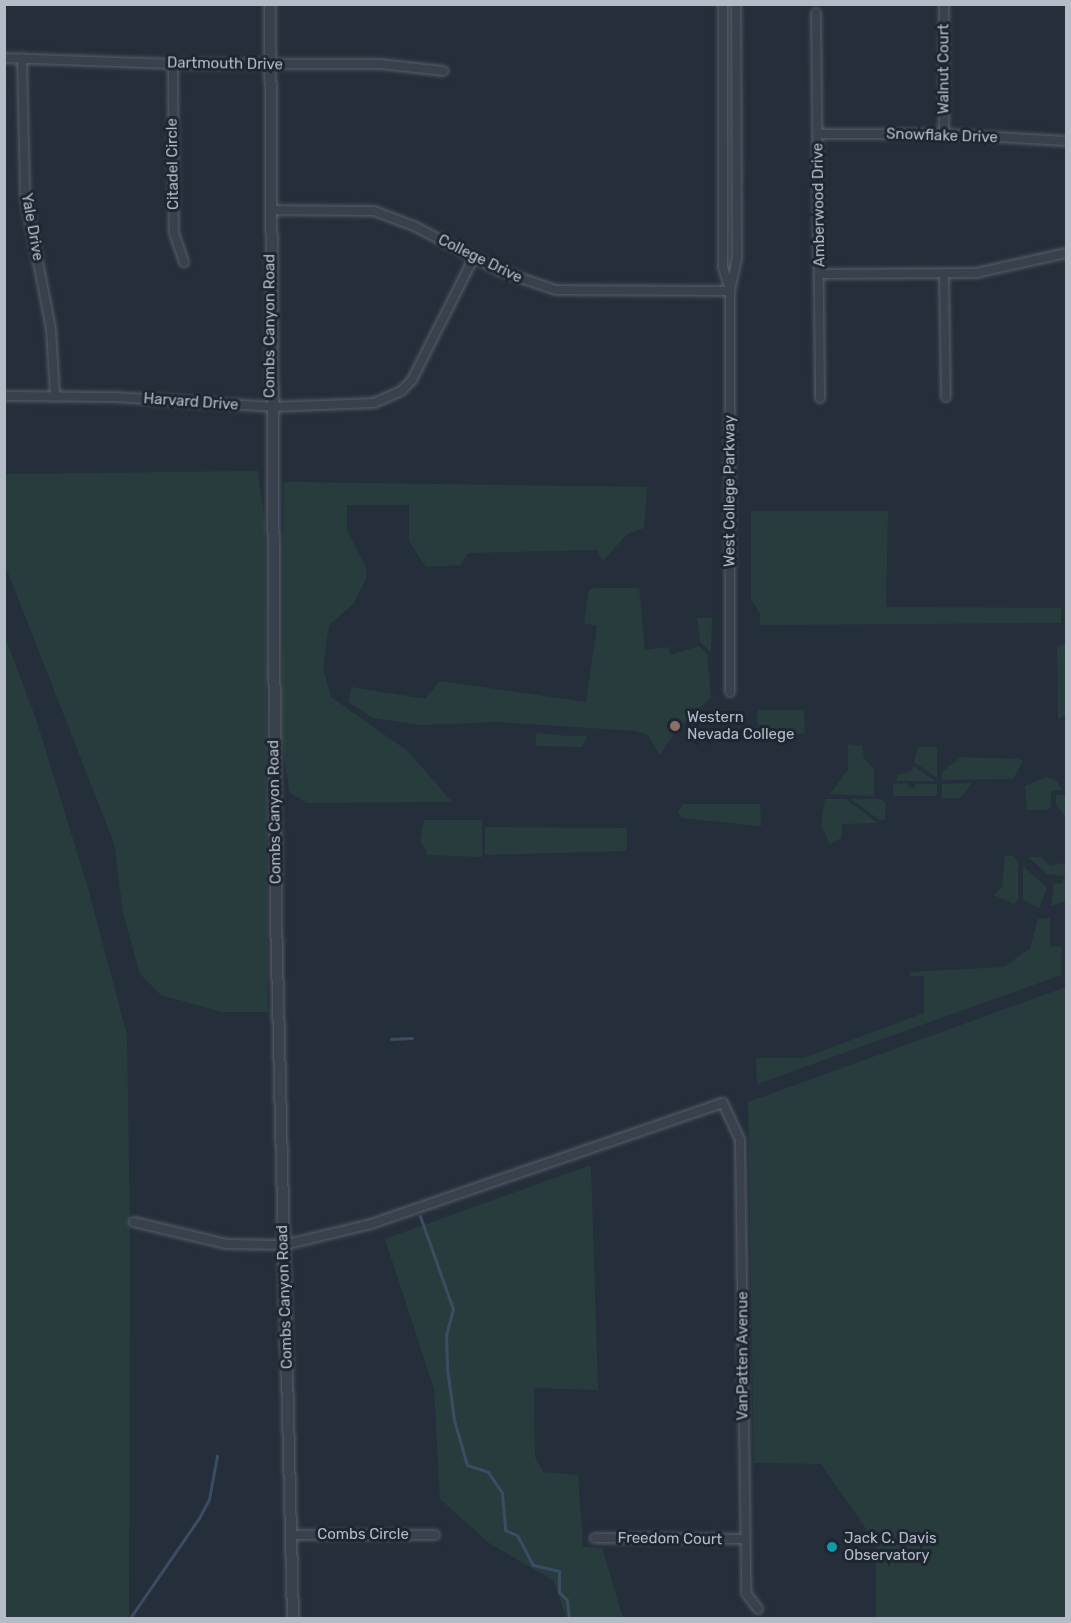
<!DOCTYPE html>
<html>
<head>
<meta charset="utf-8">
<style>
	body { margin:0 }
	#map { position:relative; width:1071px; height:1623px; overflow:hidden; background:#252f3b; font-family:Rubik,sans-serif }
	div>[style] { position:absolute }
	.green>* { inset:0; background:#283c3d }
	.stream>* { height:3px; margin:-1.5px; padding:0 1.5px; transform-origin:1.5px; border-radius:1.5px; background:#3c4c63 }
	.roads { filter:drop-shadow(0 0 2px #575f6a) drop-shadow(0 0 2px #575f6a) }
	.minor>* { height:8px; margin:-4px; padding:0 4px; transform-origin:4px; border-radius:4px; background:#39414c }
	.tertiary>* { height:10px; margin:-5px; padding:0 5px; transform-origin:5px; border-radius:5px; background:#39414c }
	.dots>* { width:16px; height:16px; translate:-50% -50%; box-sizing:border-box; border:3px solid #1e2631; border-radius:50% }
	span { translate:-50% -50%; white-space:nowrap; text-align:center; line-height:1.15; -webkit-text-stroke:6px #1e2631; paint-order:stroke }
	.street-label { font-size:15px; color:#b4bcc7 }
	.poi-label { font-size:15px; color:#b4bcc7 }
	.left { translate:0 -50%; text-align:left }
	.frame { position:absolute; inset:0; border:6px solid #b4bcc7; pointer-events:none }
</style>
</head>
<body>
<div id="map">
	<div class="green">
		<div style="clip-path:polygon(258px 471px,265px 524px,268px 1012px,222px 1012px,161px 995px,140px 974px,123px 913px,114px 843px,5px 565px,5px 474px)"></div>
		<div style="clip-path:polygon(284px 482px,292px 482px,647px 487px,644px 528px,627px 534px,603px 561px,597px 550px,468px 553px,461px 565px,426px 567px,409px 541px,409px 505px,347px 505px,347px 530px,366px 567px,366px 579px,353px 604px,329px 625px,323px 668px,331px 697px,409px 752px,452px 802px,307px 803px,289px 792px,282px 737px)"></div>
		<div style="clip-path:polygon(751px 511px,888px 511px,886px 607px,1061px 608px,1061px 623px,760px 625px,760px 613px,751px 599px)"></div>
		<div style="clip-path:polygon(593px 588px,639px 588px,645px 650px,669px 647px,670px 655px,699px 646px,707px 654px,711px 697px,673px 735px,660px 755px,648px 735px,636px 731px,497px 722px,421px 725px,373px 718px,348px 702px,352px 687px,425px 699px,440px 681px,586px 702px,597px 626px,584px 623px,585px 615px,589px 590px)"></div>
		<div style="clip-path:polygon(697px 618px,712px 618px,711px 653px,700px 641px)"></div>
		<div style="clip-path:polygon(4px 634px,36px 719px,88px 888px,127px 1035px,130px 1232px,129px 1618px,5px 1618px)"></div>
		<div style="clip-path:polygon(1066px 644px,1066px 715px,1058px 719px,1057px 646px)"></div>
		<div style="clip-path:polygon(758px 710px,804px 710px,805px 733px,795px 734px,784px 727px,768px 732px,757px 723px)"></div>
		<div style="clip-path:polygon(537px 733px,568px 736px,587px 736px,582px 747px,535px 746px)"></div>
		<div style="clip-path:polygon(848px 744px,862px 746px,864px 758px,874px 770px,874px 796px,830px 794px,848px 770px)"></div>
		<div style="clip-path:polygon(918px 747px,937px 747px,937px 778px,914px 762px)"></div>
		<div style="clip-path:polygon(961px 757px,1018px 759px,1023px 761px,1013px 779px,942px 780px,942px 772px)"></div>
		<div style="clip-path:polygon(914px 766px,935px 781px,897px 781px,897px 775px,910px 772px)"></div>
		<div style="clip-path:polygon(1046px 777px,1056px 781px,1063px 790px,1051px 791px,1051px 806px,1047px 810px,1027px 810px,1025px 786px)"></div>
		<div style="clip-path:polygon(908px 783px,909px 788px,915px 788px,915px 784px,937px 784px,937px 796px,893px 796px,893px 784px)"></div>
		<div style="clip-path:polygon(972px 783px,960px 798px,942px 798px,942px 784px)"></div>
		<div style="clip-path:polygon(1056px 795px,1066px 795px,1065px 817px,1056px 804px)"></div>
		<div style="clip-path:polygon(825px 799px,846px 799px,878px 823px,842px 824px,841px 838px,830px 844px,821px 825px)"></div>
		<div style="clip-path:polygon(850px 799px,881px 799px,885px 803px,885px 819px,880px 820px)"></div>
		<div style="clip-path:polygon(683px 804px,760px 804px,761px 826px,681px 818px,678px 812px)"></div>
		<div style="clip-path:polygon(424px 820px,482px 820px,482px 857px,428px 855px,420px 840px)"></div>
		<div style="clip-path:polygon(485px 827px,627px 828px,627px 846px,626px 851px,485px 855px)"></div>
		<div style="clip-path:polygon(1005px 856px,1013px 856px,1018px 862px,1018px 899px,1014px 904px,994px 895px,1002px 887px)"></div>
		<div style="clip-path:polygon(1028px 857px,1041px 857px,1050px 866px,1063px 863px,1066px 866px,1066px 901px,1051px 906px,1054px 884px,1062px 883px,1065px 876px,1047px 874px)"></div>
		<div style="clip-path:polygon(1023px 866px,1047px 888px,1039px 908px,1023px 900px)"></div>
		<div style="clip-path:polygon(1050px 918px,1050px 946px,1062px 947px,1061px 975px,757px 1084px,756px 1058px,803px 1058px,924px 1013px,924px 976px,910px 976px,910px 972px,1004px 967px,1030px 948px,1038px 919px)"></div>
		<div style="clip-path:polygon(1066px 987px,1066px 1618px,876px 1618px,876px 1543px,821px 1464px,754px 1463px,748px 1102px)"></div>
		<div style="clip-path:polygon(591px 1165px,598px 1390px,534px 1388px,535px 1457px,543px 1472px,578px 1475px,583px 1547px,602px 1548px,623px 1618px,566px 1618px,554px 1581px,489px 1543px,440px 1499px,434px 1389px,385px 1239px)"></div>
	</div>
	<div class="stream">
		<div style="left:391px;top:1039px;width:21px;rotate:-3deg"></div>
		<div style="left:420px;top:1216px;width:99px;rotate:70.5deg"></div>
		<div style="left:453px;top:1309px;width:27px;rotate:105deg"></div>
		<div style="left:446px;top:1335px;width:33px;rotate:88deg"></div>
		<div style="left:447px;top:1368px;width:52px;rotate:82.3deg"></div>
		<div style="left:454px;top:1420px;width:47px;rotate:73.9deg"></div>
		<div style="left:467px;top:1465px;width:22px;rotate:18deg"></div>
		<div style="left:488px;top:1472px;width:25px;rotate:56deg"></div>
		<div style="left:502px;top:1493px;width:37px;rotate:85deg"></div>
		<div style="left:505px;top:1530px;width:13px;rotate:23deg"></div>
		<div style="left:517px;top:1535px;width:34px;rotate:62deg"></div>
		<div style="left:533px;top:1565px;width:27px;rotate:13deg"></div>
		<div style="left:559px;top:1571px;width:21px;rotate:90deg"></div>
		<div style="left:559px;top:1592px;width:11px;rotate:45deg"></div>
		<div style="left:567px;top:1600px;width:18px;rotate:84deg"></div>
		<div style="left:130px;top:1618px;width:121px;rotate:-55.4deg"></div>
		<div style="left:199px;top:1518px;width:21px;rotate:-62deg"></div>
		<div style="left:209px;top:1499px;width:44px;rotate:-79.5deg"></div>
	</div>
	<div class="roads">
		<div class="minor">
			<div style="left:723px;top:4px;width:263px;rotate:90deg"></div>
			<div style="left:723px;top:267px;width:24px;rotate:73deg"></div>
			<div style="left:816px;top:13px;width:385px;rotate:89.4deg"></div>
			<div style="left:4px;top:58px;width:169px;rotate:2deg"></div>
			<div style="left:173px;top:64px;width:207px"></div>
			<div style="left:380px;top:64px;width:64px;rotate:6.2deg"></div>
			<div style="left:22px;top:58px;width:137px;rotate:88.7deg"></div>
			<div style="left:25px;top:195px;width:136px;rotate:79deg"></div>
			<div style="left:51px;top:329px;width:66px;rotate:86.5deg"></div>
			<div style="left:173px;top:64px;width:169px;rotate:89.7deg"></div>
			<div style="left:174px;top:233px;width:31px;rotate:71deg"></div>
			<div style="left:818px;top:134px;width:126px"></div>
			<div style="left:944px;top:134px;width:122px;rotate:3.3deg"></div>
			<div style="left:944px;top:134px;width:130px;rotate:-90deg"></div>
			<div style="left:270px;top:210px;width:104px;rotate:0.6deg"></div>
			<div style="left:374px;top:211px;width:43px;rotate:20.6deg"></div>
			<div style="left:414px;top:226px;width:97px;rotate:27.6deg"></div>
			<div style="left:500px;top:271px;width:59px;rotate:18.7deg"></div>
			<div style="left:556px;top:290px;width:174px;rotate:0.3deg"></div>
			<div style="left:820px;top:274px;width:156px;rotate:-0.4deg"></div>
			<div style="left:976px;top:273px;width:92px;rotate:-12.5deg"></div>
			<div style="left:944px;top:276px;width:121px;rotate:89.1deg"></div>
			<div style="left:4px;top:396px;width:110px;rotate:0.5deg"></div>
			<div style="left:114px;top:397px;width:157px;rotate:3.6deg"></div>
			<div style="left:271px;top:407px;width:103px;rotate:-2.2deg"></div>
			<div style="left:374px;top:403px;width:30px;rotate:-24deg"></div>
			<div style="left:401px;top:391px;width:16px;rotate:-45deg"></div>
			<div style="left:412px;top:380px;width:138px;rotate:-63.2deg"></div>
			<div style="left:730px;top:692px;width:401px;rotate:-90deg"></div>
			<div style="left:730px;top:291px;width:33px;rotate:-78deg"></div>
			<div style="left:737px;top:259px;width:255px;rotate:-90.2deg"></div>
			<div style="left:134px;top:1222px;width:95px;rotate:13.4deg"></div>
			<div style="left:226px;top:1244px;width:58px;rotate:1deg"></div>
			<div style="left:284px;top:1245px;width:89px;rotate:-13.6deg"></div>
			<div style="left:371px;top:1224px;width:372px;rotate:-19deg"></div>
			<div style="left:723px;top:1103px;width:41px;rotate:65.3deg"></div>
			<div style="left:740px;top:1140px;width:453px;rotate:89.2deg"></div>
			<div style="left:746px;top:1593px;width:20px;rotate:53deg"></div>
			<div style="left:291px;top:1535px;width:144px"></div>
			<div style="left:595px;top:1538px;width:149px;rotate:0.4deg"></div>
		</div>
		<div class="tertiary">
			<div style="left:270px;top:4px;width:913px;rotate:89.62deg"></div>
			<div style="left:276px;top:917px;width:701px;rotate:88.61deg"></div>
		</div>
	</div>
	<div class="dots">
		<div style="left:675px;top:726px;background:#8d6e63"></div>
		<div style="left:832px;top:1547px;background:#0f9aa8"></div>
	</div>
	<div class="street-label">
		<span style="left:225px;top:64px;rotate:1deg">Dartmouth Drive</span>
		<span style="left:944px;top:69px;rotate:-90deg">Walnut Court</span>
		<span style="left:942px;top:136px;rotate:2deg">Snowflake Drive</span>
		<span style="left:173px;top:164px;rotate:-91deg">Citadel Circle</span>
		<span style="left:819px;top:205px;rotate:-91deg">Amberwood Drive</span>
		<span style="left:32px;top:227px;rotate:80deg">Yale Drive</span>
		<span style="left:480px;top:259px;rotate:26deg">College Drive</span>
		<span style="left:270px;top:326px;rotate:-90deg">Combs Canyon Road</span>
		<span style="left:191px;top:402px;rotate:4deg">Harvard Drive</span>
		<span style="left:730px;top:491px;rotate:-90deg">West College Parkway</span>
		<span style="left:275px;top:812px;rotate:-91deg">Combs Canyon Road</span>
		<span style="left:285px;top:1297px;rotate:-92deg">Combs Canyon Road</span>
		<span style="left:743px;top:1356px;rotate:-90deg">VanPatten Avenue</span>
		<span style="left:363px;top:1535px">Combs Circle</span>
		<span style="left:670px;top:1539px;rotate:1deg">Freedom Court</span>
	</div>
	<div class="poi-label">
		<span class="left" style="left:687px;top:726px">Western<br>Nevada College</span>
		<span class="left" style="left:844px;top:1547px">Jack C. Davis<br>Observatory</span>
	</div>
	<div class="frame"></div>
</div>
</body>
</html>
